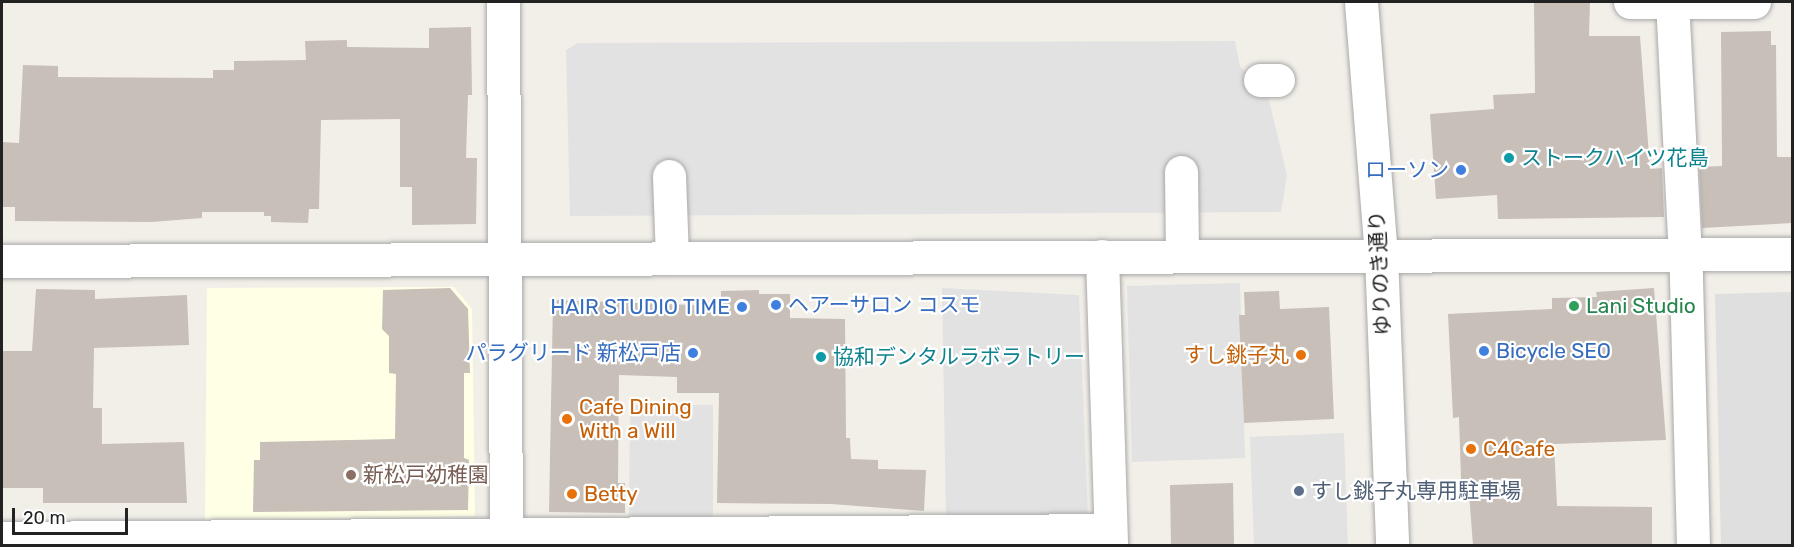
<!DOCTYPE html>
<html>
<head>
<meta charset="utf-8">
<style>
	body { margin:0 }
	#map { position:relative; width:1794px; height:547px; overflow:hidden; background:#f2efe9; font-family:Rubik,"Noto Sans JP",sans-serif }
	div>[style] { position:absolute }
	.residential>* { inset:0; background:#e0dfdf }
	.education>* { inset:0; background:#ffffe5 }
	.parking>* { inset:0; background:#e2e2e2 }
	.building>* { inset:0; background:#c7bfb8 }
	.roads { filter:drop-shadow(0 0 2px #a9a9a9) drop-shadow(0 0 2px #a9a9a9) }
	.minor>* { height:33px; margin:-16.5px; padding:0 16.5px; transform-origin:16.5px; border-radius:16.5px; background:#fff }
	.dots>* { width:16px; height:16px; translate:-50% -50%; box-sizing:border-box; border:3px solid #fff; border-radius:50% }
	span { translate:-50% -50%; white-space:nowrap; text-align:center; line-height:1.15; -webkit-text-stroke:4.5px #fff; paint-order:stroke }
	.culture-label { font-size:21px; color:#0d838f }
	.left { translate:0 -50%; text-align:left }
	.shop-label { font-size:21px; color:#366cbe }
	.right { translate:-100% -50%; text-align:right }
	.street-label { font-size:21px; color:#222 }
	.leisure-label { font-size:21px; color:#27864d }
	.food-label { font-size:21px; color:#c56008 }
	.education-label { font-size:21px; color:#785e54 }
	.service-label { font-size:21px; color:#4e5e75 }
	.frame { position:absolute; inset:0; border:3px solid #222; pointer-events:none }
	.scale { position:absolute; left:12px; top:508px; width:116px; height:27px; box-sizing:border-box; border:3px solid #222; border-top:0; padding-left:8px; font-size:18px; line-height:21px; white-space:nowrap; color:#222; -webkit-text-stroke:4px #fff; paint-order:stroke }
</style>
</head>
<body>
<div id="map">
	<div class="residential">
		<div style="clip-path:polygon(1792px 292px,1792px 545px,1721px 545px,1715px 294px)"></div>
	</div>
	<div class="education">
		<div style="clip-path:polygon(454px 287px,472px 309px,475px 516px,205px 521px,207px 288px)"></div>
	</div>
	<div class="parking">
		<div style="clip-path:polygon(1235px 41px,1240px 67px,1266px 88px,1287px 175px,1281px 212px,570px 216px,566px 50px,578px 43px)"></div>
		<div style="clip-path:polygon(1240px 283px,1245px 458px,1132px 462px,1127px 286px)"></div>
		<div style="clip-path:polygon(942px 288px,1079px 295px,1088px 516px,946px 517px)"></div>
		<div style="clip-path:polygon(630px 405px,713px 405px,713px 517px,629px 517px)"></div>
		<div style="clip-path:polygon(1344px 433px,1348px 545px,1254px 545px,1250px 437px)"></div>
	</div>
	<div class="building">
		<div style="clip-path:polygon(1534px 2px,1590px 2px,1589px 36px,1640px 36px,1650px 169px,1662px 168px,1664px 217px,1498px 219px,1497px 195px,1436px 199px,1430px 114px,1494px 109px,1493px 95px,1535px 93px)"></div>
		<div style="clip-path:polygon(471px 27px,472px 95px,468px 95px,466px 158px,477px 158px,476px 224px,412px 225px,412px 187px,400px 187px,400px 119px,321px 120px,319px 209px,309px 209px,308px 223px,271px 222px,271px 216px,264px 216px,264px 212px,202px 212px,202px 218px,152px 222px,15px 221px,15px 207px,2px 207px,2px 142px,19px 143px,23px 65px,58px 66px,58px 77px,213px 78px,213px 70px,234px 70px,234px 61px,306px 60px,305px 41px,347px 40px,347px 47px,429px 48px,429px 28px)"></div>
		<div style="clip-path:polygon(1771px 31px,1771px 45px,1776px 45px,1777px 157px,1792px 157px,1792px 223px,1702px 228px,1699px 167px,1722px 166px,1721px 32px)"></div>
		<div style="clip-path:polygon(450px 288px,468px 309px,470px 373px,464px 373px,464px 458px,469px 460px,468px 510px,253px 512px,254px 460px,260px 460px,260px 442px,395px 439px,396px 374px,389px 373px,389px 336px,382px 329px,383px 290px)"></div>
		<div style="clip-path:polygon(1654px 288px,1666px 440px,1554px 444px,1557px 506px,1652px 507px,1652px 546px,1473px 546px,1468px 479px,1461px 479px,1459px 417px,1453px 418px,1448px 314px,1552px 309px,1552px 298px,1597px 297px,1596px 292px)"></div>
		<div style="clip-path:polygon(36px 289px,95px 290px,95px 299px,187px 295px,189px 345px,94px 348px,93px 408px,102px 408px,102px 444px,184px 442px,187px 503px,43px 503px,43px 488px,2px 488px,2px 351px,32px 351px)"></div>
		<div style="clip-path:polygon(759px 290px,759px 294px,790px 294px,790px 318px,845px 319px,846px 438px,850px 438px,851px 459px,878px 460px,878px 469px,926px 470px,924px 511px,831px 504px,717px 503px,719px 393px,677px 393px,677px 377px,619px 375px,618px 483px,625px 483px,625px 513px,549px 512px,553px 300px,721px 306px,721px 291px)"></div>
		<div style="clip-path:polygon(1279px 291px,1280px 309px,1329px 307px,1334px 419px,1244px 423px,1239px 315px,1245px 315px,1244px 292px)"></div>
		<div style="clip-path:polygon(1233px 483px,1234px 545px,1171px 546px,1170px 485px)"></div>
	</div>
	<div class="roads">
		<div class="minor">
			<div style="left:503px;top:2px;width:544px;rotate:89.68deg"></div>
			<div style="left:1361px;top:2px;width:253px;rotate:85.5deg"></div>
			<div style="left:1381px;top:254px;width:292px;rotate:87.8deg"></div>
			<div style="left:1630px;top:2px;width:42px"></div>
			<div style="left:1260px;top:80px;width:18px"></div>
			<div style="left:1181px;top:172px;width:84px;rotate:89.3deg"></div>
			<div style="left:669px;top:176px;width:82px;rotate:87.9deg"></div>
			<div style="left:1102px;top:256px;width:290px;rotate:88.2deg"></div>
			<div style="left:2px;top:261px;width:1790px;rotate:-0.22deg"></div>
			<div style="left:2px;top:538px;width:1108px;rotate:-0.41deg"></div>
			<div style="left:1693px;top:546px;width:270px;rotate:-91.5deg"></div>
			<div style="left:1686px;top:276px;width:274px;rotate:-92.9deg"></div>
			<div style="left:1672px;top:2px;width:82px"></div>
		</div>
	</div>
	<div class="dots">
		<div style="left:1509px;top:158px;background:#0f9aa8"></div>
		<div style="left:1461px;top:170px;background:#3f7fe0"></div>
		<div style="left:776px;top:305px;background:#3f7fe0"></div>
		<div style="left:1574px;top:306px;background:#2e9e5b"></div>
		<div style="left:742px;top:307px;background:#3f7fe0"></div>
		<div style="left:1484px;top:351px;background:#3f7fe0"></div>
		<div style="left:693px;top:353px;background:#3f7fe0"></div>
		<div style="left:1301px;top:355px;background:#e8710a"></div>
		<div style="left:821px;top:357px;background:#0f9aa8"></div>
		<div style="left:567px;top:419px;background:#e8710a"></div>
		<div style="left:1471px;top:449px;background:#e8710a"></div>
		<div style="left:351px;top:475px;background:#8d6e63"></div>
		<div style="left:1299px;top:491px;background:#5c6f8a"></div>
		<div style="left:572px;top:494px;background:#e8710a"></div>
	</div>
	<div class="culture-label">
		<span class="left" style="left:1521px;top:158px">ストークハイツ花島</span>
		<span class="left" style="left:833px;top:357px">協和デンタルラボラトリー</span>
	</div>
	<div class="shop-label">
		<span class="right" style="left:1449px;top:170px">ローソン</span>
		<span class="left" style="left:788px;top:305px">ヘアーサロン コスモ</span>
		<span class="right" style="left:730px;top:307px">HAIR STUDIO TIME</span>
		<span class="left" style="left:1496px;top:351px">Bicycle SEO</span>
		<span class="right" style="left:681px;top:353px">パラグリード 新松戸店</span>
	</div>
	<div class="street-label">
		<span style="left:1380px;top:273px;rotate:-93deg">ゆりのき通り</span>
	</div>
	<div class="leisure-label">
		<span class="left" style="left:1586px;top:306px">Lani Studio</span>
	</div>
	<div class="food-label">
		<span class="right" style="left:1289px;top:355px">すし銚子丸</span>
		<span class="left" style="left:579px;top:419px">Cafe Dining<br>With a Will</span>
		<span class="left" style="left:1483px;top:449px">C4Cafe</span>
		<span class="left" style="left:584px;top:494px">Betty</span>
	</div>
	<div class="education-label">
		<span class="left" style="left:363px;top:475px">新松戸幼稚園</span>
	</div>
	<div class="service-label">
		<span class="left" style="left:1311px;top:491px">すし銚子丸専用駐車場</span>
	</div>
	<div class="frame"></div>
	<div class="scale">20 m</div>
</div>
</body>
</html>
